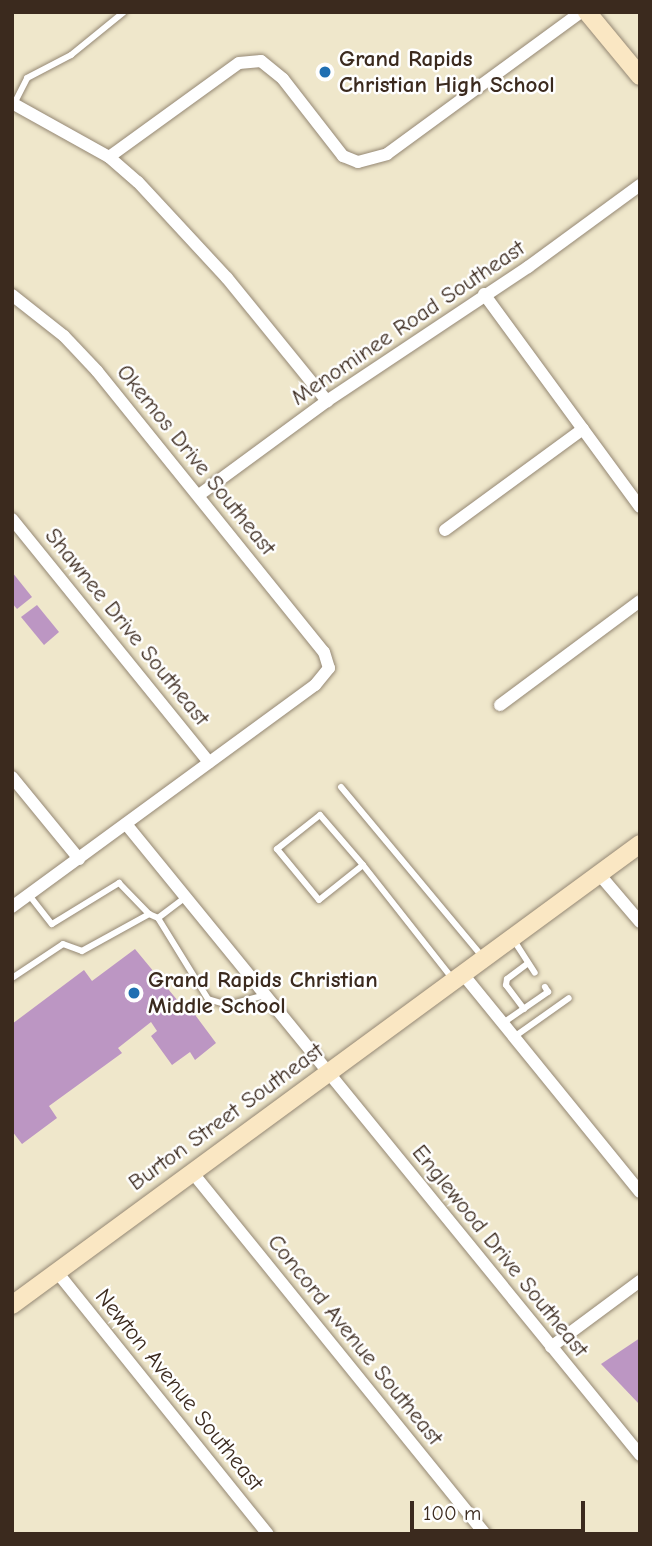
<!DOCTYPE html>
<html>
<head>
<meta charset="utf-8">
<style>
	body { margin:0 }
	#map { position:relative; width:652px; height:1546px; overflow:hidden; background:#efe7cb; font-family:"Comic Neue",sans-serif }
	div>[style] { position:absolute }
	.building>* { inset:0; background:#bc96c3 }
	.roads { filter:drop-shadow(0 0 2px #958874) drop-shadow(0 0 2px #958874) }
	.lane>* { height:6px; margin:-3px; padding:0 3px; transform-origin:3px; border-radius:3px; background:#fff }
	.street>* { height:12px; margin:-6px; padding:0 6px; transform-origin:6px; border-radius:6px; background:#fff }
	.secondary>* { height:18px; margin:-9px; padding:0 9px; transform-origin:9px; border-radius:9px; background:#fae7c3 }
	.dots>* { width:19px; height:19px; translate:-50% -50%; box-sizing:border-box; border:4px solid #fff; border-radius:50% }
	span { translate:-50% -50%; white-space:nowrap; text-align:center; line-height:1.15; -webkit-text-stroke:5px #fff; paint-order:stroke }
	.poi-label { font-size:23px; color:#3b2a1e; font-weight:700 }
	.left { translate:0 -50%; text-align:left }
	.street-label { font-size:23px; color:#3b2a1e }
	.frame { position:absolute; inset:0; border:14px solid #3b2a1e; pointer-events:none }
	.scale { position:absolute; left:410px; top:1501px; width:175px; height:32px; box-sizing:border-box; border:4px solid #3b2a1e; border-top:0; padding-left:9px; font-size:21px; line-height:24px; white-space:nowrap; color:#3b2a1e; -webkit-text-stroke:5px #fff; paint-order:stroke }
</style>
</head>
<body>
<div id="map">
	<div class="building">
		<div style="clip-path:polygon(12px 572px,32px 597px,17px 609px,12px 603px)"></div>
		<div style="clip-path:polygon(37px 605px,59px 632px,44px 645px,21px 617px)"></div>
		<div style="clip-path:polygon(135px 949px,178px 1001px,175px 1004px,182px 1014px,190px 1008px,216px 1043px,195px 1060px,190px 1052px,172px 1065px,151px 1036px,157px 1031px,151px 1022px,118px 1048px,122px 1053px,49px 1106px,57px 1118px,22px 1144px,12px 1131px,12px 1024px,84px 970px,92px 981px)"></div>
		<div style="clip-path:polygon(640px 1338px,640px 1405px,601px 1364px)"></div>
	</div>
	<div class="roads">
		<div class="lane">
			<div style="left:14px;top:104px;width:29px;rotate:-63deg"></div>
			<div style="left:27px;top:78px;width:50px;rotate:-27.6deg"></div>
			<div style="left:71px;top:55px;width:68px;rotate:-39.1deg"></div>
			<div style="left:341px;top:787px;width:220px;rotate:50.2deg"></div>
			<div style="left:363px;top:865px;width:66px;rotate:-130.7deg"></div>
			<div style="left:320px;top:815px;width:55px;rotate:141.7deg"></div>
			<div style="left:277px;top:849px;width:66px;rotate:50.5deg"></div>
			<div style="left:319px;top:900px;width:56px;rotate:-38.5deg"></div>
			<div style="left:363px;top:865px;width:144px;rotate:51.8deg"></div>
			<div style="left:29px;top:895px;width:37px;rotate:52deg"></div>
			<div style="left:52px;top:924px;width:79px;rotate:-31.5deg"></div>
			<div style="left:119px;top:883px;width:43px;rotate:45.9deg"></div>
			<div style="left:158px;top:918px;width:35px;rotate:-37deg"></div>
			<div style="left:513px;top:939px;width:40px;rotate:57.1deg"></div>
			<div style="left:12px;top:978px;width:61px;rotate:-33.7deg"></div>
			<div style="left:63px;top:944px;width:20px;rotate:20deg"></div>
			<div style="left:82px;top:951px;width:77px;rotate:-28.9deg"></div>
			<div style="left:149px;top:914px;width:10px;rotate:24deg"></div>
			<div style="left:158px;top:918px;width:95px;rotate:58.3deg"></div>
			<div style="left:208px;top:999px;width:21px;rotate:17deg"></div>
			<div style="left:228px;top:1005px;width:38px;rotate:-15deg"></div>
			<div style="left:524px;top:1009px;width:30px;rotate:-127deg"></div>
			<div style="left:506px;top:985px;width:6px;rotate:-81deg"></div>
			<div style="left:507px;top:979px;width:26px;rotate:-37deg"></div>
			<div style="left:503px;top:1023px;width:55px;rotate:-34.6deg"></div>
			<div style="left:548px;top:992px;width:6px;rotate:-121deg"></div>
			<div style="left:514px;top:1037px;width:67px;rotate:-35.3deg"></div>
		</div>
		<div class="street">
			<div style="left:12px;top:103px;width:111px;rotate:29.1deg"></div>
			<div style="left:109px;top:157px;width:38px;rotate:41deg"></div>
			<div style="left:138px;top:182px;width:131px;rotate:47.2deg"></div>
			<div style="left:227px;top:278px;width:159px;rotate:50.9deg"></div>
			<div style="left:109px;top:157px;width:160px;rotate:-35.9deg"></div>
			<div style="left:239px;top:63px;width:22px;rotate:-5deg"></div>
			<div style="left:261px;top:61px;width:28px;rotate:39deg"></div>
			<div style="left:283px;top:79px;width:98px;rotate:52.1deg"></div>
			<div style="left:343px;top:156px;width:16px;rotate:22deg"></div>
			<div style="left:358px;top:162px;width:30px;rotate:-15deg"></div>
			<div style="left:387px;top:154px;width:240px;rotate:-36.2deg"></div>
			<div style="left:484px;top:294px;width:264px;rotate:53.8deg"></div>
			<div style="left:12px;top:295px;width:66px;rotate:38.3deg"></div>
			<div style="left:64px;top:336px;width:48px;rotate:46.7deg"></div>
			<div style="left:97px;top:371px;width:361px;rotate:51.1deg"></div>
			<div style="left:324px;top:652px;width:17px;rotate:73deg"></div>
			<div style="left:329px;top:668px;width:22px;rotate:129deg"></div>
			<div style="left:315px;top:685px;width:376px;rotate:143.8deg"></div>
			<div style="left:199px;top:495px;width:159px;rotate:-36.3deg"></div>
			<div style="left:327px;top:401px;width:242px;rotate:-33.7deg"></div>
			<div style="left:528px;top:267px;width:139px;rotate:-36.2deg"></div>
			<div style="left:12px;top:519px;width:313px;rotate:51deg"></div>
			<div style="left:445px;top:530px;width:171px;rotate:-36.2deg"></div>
			<div style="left:500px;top:705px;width:174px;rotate:-36.6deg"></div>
			<div style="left:12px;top:777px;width:106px;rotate:50.7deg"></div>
			<div style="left:126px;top:824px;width:814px;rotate:50.83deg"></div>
			<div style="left:599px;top:874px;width:63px;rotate:49.5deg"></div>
			<div style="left:462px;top:973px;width:282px;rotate:50.9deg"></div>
			<div style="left:192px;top:1172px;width:466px;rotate:51deg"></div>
			<div style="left:57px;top:1272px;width:336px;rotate:51.2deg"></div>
			<div style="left:551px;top:1347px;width:111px;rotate:-36.6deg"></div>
		</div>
		<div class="secondary">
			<div style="left:587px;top:12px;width:83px;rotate:50.4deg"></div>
			<div style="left:12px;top:1305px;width:779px;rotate:-36.28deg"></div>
		</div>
	</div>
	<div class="dots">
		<div style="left:325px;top:72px;background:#1f6fb2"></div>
		<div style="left:134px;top:993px;background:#1f6fb2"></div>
	</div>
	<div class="poi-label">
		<span class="left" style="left:339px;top:72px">Grand Rapids<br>Christian High School</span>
		<span class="left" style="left:148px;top:993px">Grand Rapids Christian<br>Middle School</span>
	</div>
	<div class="street-label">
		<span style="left:408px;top:323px;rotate:-34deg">Menominee Road Southeast</span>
		<span style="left:196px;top:460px;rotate:51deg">Okemos Drive Southeast</span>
		<span style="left:127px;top:627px;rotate:51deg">Shawnee Drive Southeast</span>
		<span style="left:226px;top:1117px;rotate:-36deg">Burton Street Southeast</span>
		<span style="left:500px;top:1251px;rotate:51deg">Englewood Drive Southeast</span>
		<span style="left:355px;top:1340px;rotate:51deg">Concord Avenue Southeast</span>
		<span style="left:179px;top:1390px;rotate:51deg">Newton Avenue Southeast</span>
	</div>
	<div class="frame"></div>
	<div class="scale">100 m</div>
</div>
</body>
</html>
